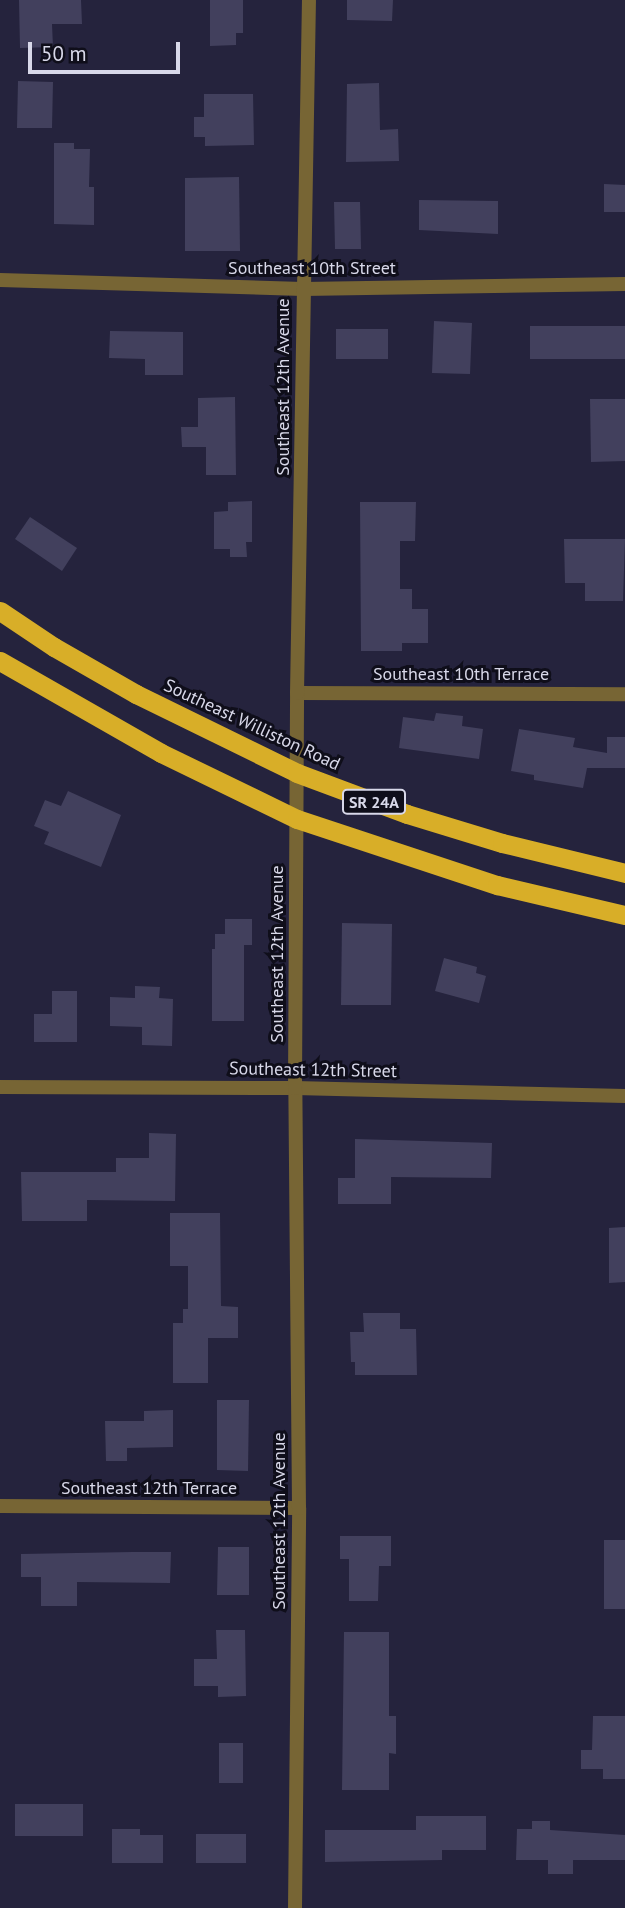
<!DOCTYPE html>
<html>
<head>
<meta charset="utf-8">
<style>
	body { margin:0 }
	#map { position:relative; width:625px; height:1908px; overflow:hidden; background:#25233d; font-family:"PT Sans",sans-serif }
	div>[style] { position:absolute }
	.building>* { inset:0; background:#42405d }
	.minor>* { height:14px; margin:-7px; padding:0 7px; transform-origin:7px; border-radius:7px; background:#776534 }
	.trunk>* { height:19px; margin:-9.5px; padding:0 9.5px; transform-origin:9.5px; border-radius:9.5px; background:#d8ae28 }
	span { translate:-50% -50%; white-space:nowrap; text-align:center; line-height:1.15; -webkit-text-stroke:6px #0f0e1a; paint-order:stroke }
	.shield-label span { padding:2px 5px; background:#0f0e1a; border:2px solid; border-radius:5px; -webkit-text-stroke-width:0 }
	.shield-label { font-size:16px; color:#d8d8e9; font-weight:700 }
	.street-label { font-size:18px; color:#d8d8e9 }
	.scale { position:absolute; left:28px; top:42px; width:152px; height:32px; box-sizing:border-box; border:4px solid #d8d8e9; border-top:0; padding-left:9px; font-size:21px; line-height:24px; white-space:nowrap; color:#d8d8e9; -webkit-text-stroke:5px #0f0e1a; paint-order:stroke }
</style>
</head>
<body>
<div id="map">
	<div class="building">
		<div style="clip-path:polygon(19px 0,81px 0,82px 24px,52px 24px,53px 47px,20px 48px)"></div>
		<div style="clip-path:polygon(210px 0,243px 0,243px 33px,236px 33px,236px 45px,210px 46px)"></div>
		<div style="clip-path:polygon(347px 0,393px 0,392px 21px,347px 20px)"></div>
		<div style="clip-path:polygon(18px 81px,53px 82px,52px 128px,17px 128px)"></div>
		<div style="clip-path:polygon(379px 83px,380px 130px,398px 129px,399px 161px,346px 162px,347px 84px)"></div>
		<div style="clip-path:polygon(204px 94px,253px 94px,254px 145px,205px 146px,205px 137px,194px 137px,194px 117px,204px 117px)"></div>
		<div style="clip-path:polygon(54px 143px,74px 143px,74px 149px,90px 149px,89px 187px,94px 187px,94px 225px,54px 224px)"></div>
		<div style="clip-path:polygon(239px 177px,240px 251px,185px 251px,185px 178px)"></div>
		<div style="clip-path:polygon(604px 184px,625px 185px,625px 212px,604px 212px)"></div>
		<div style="clip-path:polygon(419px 200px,498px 201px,498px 234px,419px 230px)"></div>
		<div style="clip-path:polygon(334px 202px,360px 202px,361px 249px,335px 249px)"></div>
		<div style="clip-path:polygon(434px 321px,472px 323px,470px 374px,432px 373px)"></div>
		<div style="clip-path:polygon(530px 326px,625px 326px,625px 359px,530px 359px)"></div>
		<div style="clip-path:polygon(336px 329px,388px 329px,388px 359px,336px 359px)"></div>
		<div style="clip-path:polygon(110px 331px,183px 332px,183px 375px,145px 375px,145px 359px,109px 358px)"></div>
		<div style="clip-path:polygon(235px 397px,236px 475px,206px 475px,206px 447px,182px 447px,181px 427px,198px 427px,198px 398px)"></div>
		<div style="clip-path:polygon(590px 399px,625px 399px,625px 461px,591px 462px)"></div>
		<div style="clip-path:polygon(252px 501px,252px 542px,246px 542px,247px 557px,230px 557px,230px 549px,214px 549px,214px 512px,228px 511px,228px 502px)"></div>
		<div style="clip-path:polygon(360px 502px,416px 502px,415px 541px,400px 541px,400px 589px,412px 589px,412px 609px,428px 609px,428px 643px,402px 643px,402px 651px,361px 651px)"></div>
		<div style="clip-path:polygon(30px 517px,77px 548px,62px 571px,15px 539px)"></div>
		<div style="clip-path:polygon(564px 539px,625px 539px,623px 601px,585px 601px,585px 583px,565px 583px)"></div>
		<div style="clip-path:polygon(436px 713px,463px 716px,462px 726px,483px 729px,479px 759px,399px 748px,403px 717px,434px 721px)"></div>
		<div style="clip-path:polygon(519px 729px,575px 738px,573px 747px,607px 753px,607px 737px,625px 737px,625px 768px,587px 768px,583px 788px,534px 780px,534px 775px,511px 771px)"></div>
		<div style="clip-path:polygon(68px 791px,121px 815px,101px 867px,44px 844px,49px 832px,34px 826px,45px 800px,61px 806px)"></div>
		<div style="clip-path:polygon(225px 919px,252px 919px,252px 945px,244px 945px,244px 1021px,212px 1021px,212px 949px,215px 949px,215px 934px,225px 934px)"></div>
		<div style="clip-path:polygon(342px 923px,392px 924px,391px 1005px,341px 1005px)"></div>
		<div style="clip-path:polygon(444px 958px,477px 967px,476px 973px,486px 976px,479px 1003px,435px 991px)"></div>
		<div style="clip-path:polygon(135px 986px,160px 987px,159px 998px,173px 999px,172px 1046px,142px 1045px,142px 1027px,110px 1026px,110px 997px,135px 998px)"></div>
		<div style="clip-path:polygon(52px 991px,77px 991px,77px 1042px,34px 1042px,34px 1014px,52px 1014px)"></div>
		<div style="clip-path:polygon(149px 1133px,176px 1134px,175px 1201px,87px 1200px,87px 1221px,22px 1221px,21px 1172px,116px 1172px,116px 1158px,149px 1158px)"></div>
		<div style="clip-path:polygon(355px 1139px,492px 1143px,491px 1178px,391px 1177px,391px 1204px,338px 1204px,338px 1178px,355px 1178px)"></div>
		<div style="clip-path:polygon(170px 1213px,220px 1213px,221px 1306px,238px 1307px,238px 1338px,208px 1338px,208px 1383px,173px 1383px,173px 1323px,183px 1323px,183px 1309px,188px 1309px,188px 1266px,170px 1266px)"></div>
		<div style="clip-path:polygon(625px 1227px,625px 1282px,609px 1283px,609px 1228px)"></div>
		<div style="clip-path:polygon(363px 1313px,400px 1313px,400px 1329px,416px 1329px,417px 1375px,355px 1375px,355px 1362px,351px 1362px,350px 1332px,364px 1332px)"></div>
		<div style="clip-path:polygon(217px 1400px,249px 1400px,248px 1471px,217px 1470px)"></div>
		<div style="clip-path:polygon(173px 1410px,173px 1447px,127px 1448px,127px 1461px,106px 1461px,105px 1421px,144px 1421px,144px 1411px)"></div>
		<div style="clip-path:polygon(340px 1536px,391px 1536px,391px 1566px,379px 1566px,378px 1601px,349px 1601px,349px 1559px,340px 1559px)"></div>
		<div style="clip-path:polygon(604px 1540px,625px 1540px,625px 1609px,604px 1609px)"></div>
		<div style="clip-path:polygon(218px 1547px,249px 1547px,249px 1595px,217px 1595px)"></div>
		<div style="clip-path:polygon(133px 1552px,171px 1552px,170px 1583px,77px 1582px,77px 1606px,41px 1606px,41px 1577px,21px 1577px,21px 1554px)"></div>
		<div style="clip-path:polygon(216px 1630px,245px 1630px,246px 1696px,218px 1697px,218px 1686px,194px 1686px,194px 1659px,217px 1659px)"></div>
		<div style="clip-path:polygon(344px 1632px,389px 1632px,389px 1716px,396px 1716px,396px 1754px,389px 1753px,389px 1790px,342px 1790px)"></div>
		<div style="clip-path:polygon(593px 1716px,625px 1716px,625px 1779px,603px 1779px,603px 1769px,581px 1769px,581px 1750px,592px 1750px)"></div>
		<div style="clip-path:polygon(219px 1743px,243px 1743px,243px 1783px,219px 1783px)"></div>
		<div style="clip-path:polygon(15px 1804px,83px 1804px,83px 1836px,15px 1836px)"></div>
		<div style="clip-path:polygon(416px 1816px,486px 1816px,486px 1850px,442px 1850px,442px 1860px,325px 1862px,325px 1830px,416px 1830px)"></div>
		<div style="clip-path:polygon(532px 1821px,550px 1821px,550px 1830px,625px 1835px,625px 1860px,573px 1860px,573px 1874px,548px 1874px,548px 1860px,516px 1860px,517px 1829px,532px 1829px)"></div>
		<div style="clip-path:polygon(112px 1829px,140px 1829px,140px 1835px,163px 1835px,163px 1863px,112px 1863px)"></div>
		<div style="clip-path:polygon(196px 1834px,246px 1834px,246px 1863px,196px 1863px)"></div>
	</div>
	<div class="minor">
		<div style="left:0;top:280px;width:303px;rotate:1.7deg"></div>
		<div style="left:303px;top:289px;width:322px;rotate:-0.9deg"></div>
		<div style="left:297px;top:693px;width:328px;rotate:0.2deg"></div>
		<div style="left:0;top:1087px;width:295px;rotate:0.2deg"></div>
		<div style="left:295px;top:1088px;width:330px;rotate:1.4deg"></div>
		<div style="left:0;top:1506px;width:299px;rotate:0.4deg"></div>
		<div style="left:295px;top:1908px;width:400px;rotate:-89.4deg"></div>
		<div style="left:299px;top:1508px;width:420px;rotate:-90.5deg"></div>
		<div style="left:295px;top:1088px;width:395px;rotate:-89.7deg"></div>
		<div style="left:297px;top:693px;width:693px;rotate:-89.01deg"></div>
	</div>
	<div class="trunk">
		<div style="left:0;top:611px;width:65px;rotate:33.7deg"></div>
		<div style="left:54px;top:647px;width:95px;rotate:29.8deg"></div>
		<div style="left:136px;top:694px;width:179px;rotate:26.1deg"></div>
		<div style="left:297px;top:773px;width:117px;rotate:20.4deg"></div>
		<div style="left:407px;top:814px;width:99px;rotate:17deg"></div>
		<div style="left:502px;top:843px;width:127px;rotate:13.7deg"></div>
		<div style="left:0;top:661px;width:185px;rotate:29.7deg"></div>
		<div style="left:161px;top:753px;width:151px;rotate:25.9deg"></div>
		<div style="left:297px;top:819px;width:211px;rotate:18.3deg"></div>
		<div style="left:497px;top:885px;width:131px;rotate:13.2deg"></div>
	</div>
	<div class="shield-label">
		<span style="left:374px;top:802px">SR 24A</span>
	</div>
	<div class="street-label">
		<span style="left:312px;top:268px">Southeast 10th Street</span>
		<span style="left:283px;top:387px;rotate:-90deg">Southeast 12th Avenue</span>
		<span style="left:461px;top:674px">Southeast 10th Terrace</span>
		<span style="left:252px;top:725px;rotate:25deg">Southeast Williston Road</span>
		<span style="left:277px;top:954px;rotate:-90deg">Southeast 12th Avenue</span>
		<span style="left:313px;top:1070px;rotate:1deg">Southeast 12th Street</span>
		<span style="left:149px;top:1488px">Southeast 12th Terrace</span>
		<span style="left:279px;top:1521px;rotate:-90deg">Southeast 12th Avenue</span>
	</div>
	<div class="scale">50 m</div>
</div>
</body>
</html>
